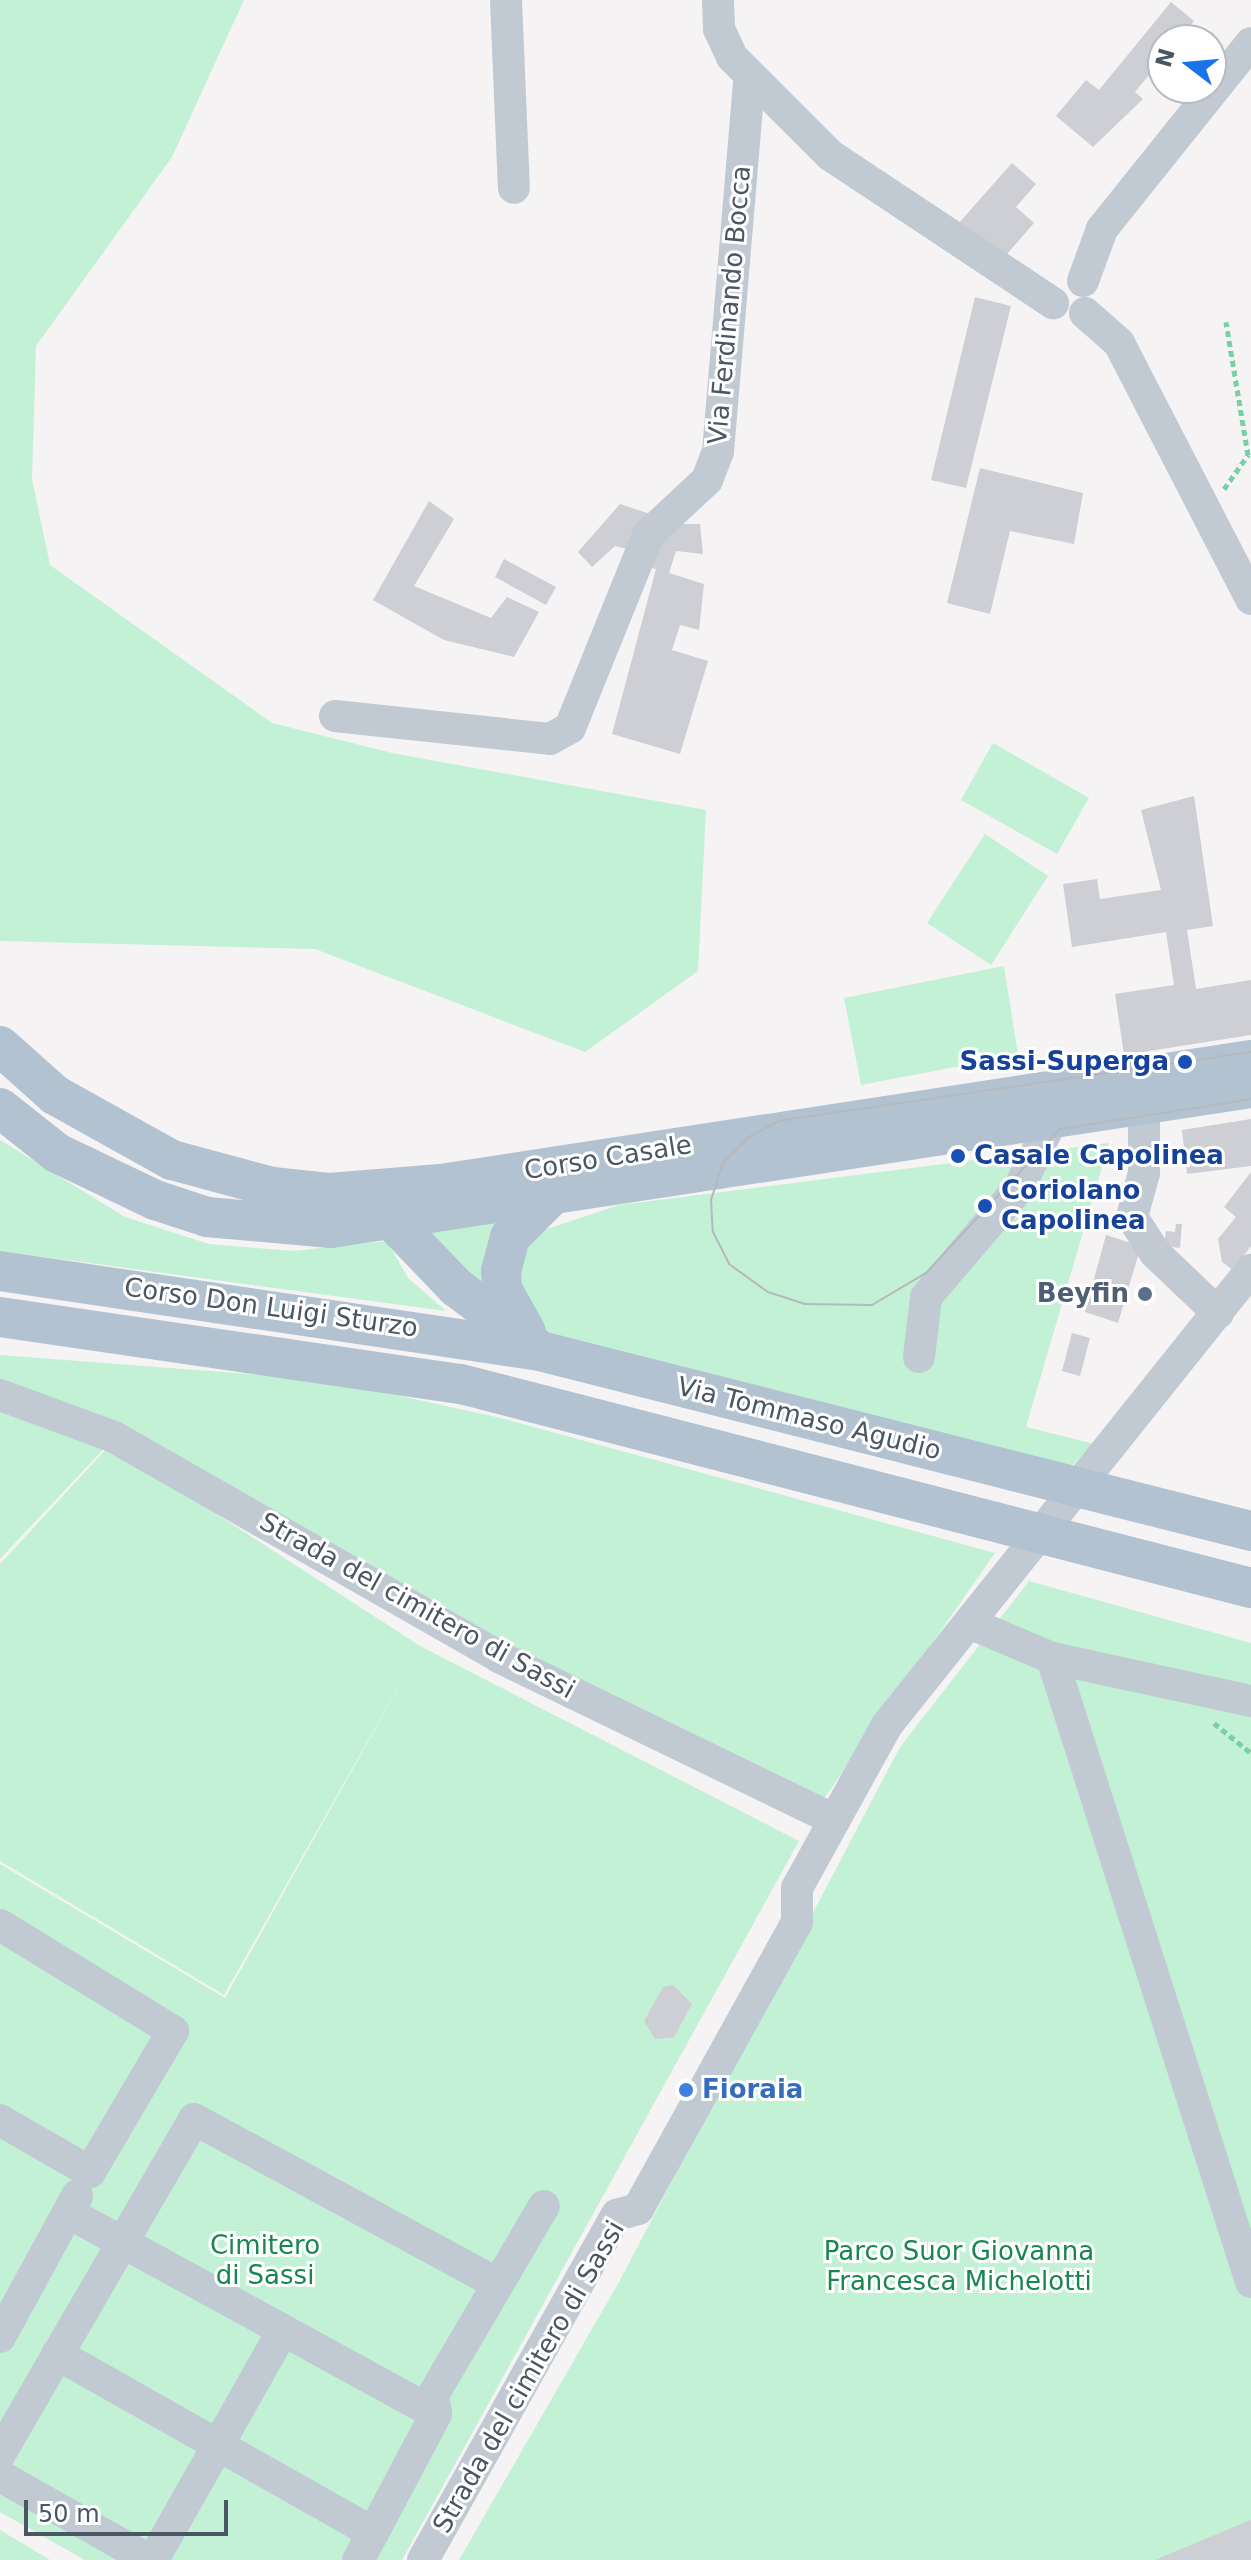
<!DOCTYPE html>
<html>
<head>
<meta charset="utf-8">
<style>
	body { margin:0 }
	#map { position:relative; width:1251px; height:2560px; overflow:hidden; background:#f5f3f3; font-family:"DejaVu Sans",sans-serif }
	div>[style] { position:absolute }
	.green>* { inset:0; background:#c3f1d5 }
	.building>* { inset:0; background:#cdcfd5 }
	.path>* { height:5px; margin-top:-2.5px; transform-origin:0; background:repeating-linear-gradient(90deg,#7ad0a6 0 6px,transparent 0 10px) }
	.minor>* { height:32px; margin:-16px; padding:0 16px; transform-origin:16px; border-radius:16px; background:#c1cad2 }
	.major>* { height:40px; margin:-20px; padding:0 20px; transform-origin:20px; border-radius:20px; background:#b3c2d1 }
	.tram>* { height:2px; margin:-1px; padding:0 1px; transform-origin:1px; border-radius:1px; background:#b5b8bd }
	.dots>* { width:22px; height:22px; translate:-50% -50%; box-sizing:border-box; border:4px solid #fff; border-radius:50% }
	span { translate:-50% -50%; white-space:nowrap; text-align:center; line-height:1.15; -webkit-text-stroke:6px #fff; paint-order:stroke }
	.street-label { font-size:26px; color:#4a5661 }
	.transit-label { font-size:26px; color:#164399; font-weight:700 }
	.right { translate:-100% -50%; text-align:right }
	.left { translate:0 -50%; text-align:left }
	.service-label { font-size:26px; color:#4e5e75; font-weight:700 }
	.shop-label { font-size:26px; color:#366cbe; font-weight:700 }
	.park-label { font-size:26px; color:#17864f }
	.north { position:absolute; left:1147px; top:24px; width:80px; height:80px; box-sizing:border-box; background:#fff; border:2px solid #b7bbc0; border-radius:50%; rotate:286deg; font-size:22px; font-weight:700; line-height:32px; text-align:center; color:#4a5661 }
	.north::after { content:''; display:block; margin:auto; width:28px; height:36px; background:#1a73e8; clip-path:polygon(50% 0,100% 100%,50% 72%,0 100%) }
	.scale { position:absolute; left:24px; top:2500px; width:204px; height:36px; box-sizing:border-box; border:4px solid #4a5661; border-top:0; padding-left:10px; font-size:24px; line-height:28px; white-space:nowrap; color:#4a5661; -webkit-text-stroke:6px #fff; paint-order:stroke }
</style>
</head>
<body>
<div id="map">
	<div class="green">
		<div style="clip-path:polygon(0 0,244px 0,172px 157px,36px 346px,32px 479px,50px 565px,272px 723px,392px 753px,706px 810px,698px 971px,585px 1052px,315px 949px,0 941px)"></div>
		<div style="clip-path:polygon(993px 743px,1089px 798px,1057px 854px,961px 800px)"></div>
		<div style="clip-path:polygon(985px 834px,1048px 876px,991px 965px,927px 923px)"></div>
		<div style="clip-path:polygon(1004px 966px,1018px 1055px,861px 1085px,844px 998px)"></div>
		<div style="clip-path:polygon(0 1140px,125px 1217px,209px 1244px,293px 1251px,387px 1241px,408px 1278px,446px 1311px,0 1251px)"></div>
		<div style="clip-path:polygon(1109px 1143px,1026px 1427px,1094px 1444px,1072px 1466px,551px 1336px,516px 1301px,519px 1256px,538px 1232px,619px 1205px)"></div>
		<div style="clip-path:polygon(508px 1220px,486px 1286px,420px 1231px)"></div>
		<div style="clip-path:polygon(0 1355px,327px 1380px,501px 1418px,995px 1553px,821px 1803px,504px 1653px,112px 1440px,0 1559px)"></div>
		<div style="clip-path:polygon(110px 1445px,420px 1646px,799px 1841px,402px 2560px,85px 2560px,0 2512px,0 1864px,225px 1998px,417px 1654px,224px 1995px,0 1861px,0 1564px)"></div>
		<div style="clip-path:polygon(1029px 1581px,1251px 1643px,1251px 2560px,459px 2560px,619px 2282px,900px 1747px)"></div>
		<div style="clip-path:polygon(0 2530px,50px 2560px,0 2560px)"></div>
	</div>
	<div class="building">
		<div style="clip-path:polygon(1171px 2px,1194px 21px,1178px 40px,1163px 40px,1163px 58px,1135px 92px,1143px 99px,1093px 147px,1056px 116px,1086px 80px,1099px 90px)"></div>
		<div style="clip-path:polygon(1012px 163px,1036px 184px,1016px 207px,1034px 223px,1001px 261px,958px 224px)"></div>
		<div style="clip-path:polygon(975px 297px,1011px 306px,966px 488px,931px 480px)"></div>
		<div style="clip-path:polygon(980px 468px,1083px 493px,1074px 544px,1010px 531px,990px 614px,947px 603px)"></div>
		<div style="clip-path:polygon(429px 501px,454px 519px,414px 586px,491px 618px,507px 597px,539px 612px,514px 657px,444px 640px,373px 600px)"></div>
		<div style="clip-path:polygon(620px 504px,650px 514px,639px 552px,615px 546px,592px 567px,578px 552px)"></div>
		<div style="clip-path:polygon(666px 524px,700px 524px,703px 554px,676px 551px,669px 573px,704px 584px,699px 630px,680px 625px,672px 650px,708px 661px,680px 754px,612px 734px,656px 569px,640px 565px)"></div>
		<div style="clip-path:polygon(504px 559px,556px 587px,546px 605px,495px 577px)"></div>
		<div style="clip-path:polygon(1194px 796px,1213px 926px,1187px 930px,1196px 989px,1251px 980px,1251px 1035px,1124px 1055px,1115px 994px,1174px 985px,1166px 932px,1072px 947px,1063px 884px,1097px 879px,1100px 899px,1161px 890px,1141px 810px)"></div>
		<div style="clip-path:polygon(1251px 1119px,1251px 1166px,1187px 1174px,1182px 1130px)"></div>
		<div style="clip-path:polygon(1251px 1172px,1251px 1246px,1233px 1270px,1222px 1262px,1218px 1239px,1236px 1217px,1224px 1207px)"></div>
		<div style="clip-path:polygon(1176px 1224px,1182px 1224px,1180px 1248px,1164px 1246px,1166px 1231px,1175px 1232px)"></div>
		<div style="clip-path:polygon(1106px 1235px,1141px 1246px,1118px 1323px,1085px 1312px)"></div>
		<div style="clip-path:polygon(1072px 1333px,1090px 1338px,1080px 1376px,1062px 1371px)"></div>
		<div style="clip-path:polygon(673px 1985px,692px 2004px,674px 2037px,655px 2039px,644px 2021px,663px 1987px)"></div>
		<div style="clip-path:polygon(1251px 2520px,1251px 2560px,1155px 2560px)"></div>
	</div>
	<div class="path">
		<div style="left:1224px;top:489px;width:42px;rotate:-54.8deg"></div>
		<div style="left:1248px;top:455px;width:135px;rotate:-99.4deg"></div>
		<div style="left:1214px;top:1723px;width:48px;rotate:39deg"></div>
	</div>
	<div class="minor">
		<div style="left:506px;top:0;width:188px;rotate:87.6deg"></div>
		<div style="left:718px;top:0;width:29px;rotate:88deg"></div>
		<div style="left:719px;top:29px;width:31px;rotate:65deg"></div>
		<div style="left:732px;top:57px;width:139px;rotate:45deg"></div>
		<div style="left:830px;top:155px;width:268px;rotate:33.6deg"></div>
		<div style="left:1083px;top:281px;width:55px;rotate:-69.9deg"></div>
		<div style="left:1102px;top:229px;width:238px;rotate:-51.3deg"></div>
		<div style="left:1085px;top:313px;width:45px;rotate:41.4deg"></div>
		<div style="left:1119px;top:343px;width:288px;rotate:62.7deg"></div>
		<div style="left:335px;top:716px;width:216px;rotate:6.1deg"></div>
		<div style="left:550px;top:739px;width:23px;rotate:-29deg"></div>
		<div style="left:570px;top:728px;width:208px;rotate:-68deg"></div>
		<div style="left:648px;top:535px;width:81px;rotate:-43deg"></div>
		<div style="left:707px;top:480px;width:30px;rotate:-69deg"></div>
		<div style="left:718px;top:452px;width:373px;rotate:-85.2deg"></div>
		<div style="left:1144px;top:1105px;width:68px;rotate:90deg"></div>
		<div style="left:1144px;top:1173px;width:46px;rotate:105.3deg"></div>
		<div style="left:1132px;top:1217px;width:43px;rotate:57.4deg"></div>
		<div style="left:1155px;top:1253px;width:87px;rotate:43.6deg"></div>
		<div style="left:919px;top:1357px;width:60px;rotate:-83.3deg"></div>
		<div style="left:926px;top:1297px;width:143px;rotate:-49.5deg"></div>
		<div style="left:1019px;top:1188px;width:76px;rotate:-64.1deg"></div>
		<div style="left:0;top:1395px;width:121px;rotate:20.2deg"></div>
		<div style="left:114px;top:1437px;width:443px;rotate:29.7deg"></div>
		<div style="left:499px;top:1657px;width:373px;rotate:25.9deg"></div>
		<div style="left:969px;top:1623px;width:90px;rotate:22.9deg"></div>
		<div style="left:1052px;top:1658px;width:204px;rotate:12.2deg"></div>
		<div style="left:1052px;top:1658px;width:655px;rotate:72.31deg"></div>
		<div style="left:0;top:1925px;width:203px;rotate:31.5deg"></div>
		<div style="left:173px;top:2031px;width:164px;rotate:120.5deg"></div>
		<div style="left:90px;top:2172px;width:104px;rotate:-150deg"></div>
		<div style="left:69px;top:2213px;width:418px;rotate:28.7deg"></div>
		<div style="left:0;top:2337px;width:161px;rotate:-61.4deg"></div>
		<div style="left:57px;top:2354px;width:363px;rotate:29.5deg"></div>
		<div style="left:373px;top:2533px;width:135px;rotate:-62.1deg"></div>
		<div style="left:436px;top:2414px;width:19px;rotate:-99deg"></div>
		<div style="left:433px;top:2395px;width:219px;rotate:-59.6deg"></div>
		<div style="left:0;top:2454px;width:387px;rotate:-59.9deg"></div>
		<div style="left:194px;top:2119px;width:344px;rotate:28.5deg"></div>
		<div style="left:0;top:2476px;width:171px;rotate:29.4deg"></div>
		<div style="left:153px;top:2560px;width:264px;rotate:-60.5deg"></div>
		<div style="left:358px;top:2560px;width:31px;rotate:-61deg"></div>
		<div style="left:423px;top:2560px;width:396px;rotate:-60.7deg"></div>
		<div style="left:617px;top:2215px;width:22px;rotate:-16deg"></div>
		<div style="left:638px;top:2209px;width:328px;rotate:-61deg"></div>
		<div style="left:797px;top:1922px;width:34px;rotate:-90deg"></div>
		<div style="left:797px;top:1888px;width:186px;rotate:-61.1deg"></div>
		<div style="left:887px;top:1725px;width:583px;rotate:-51.34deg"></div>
	</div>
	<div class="major">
		<div style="left:0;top:1046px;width:74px;rotate:41.7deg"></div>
		<div style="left:55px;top:1095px;width:134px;rotate:29.1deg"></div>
		<div style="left:172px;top:1160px;width:104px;rotate:15.1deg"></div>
		<div style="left:272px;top:1187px;width:57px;rotate:6deg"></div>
		<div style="left:329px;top:1193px;width:112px;rotate:-4.6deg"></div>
		<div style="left:441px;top:1184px;width:819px;rotate:-8.7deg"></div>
		<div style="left:0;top:1108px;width:73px;rotate:38.3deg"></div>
		<div style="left:57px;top:1153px;width:109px;rotate:25.6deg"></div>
		<div style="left:155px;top:1200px;width:55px;rotate:18.1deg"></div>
		<div style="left:207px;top:1217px;width:124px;rotate:5.1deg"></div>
		<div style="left:331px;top:1228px;width:931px;rotate:-8.65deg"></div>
		<div style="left:380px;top:1208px;width:110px;rotate:46.1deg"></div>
		<div style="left:456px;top:1287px;width:98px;rotate:37.1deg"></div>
		<div style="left:0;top:1271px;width:546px;rotate:8.43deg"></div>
		<div style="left:540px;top:1351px;width:733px;rotate:14.21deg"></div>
		<div style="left:0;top:1317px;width:466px;rotate:8.3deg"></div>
		<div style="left:461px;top:1384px;width:816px;rotate:14.48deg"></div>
		<div style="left:526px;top:1332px;width:49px;rotate:-119.2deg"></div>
		<div style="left:502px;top:1289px;width:18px;rotate:-93deg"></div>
		<div style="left:501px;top:1271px;width:35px;rotate:-75deg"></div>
		<div style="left:510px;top:1237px;width:58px;rotate:-45deg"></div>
	</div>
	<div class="tram">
		<div style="left:1251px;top:1052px;width:477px;rotate:171.7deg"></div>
		<div style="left:779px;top:1121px;width:34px;rotate:152deg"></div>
		<div style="left:749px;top:1137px;width:37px;rotate:135deg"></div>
		<div style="left:723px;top:1163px;width:38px;rotate:108deg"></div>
		<div style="left:711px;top:1199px;width:33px;rotate:87deg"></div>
		<div style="left:713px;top:1232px;width:36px;rotate:63deg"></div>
		<div style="left:729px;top:1264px;width:48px;rotate:35.7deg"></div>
		<div style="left:768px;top:1292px;width:39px;rotate:18deg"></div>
		<div style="left:805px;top:1304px;width:67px;rotate:0.9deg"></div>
		<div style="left:872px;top:1305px;width:63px;rotate:-30.7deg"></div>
		<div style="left:926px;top:1273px;width:197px;rotate:-47.1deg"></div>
		<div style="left:1060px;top:1129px;width:193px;rotate:-8.9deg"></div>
	</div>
	<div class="dots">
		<div style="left:1185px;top:1062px;background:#1a4fb4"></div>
		<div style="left:958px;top:1156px;background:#1a4fb4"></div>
		<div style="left:985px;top:1206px;background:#1a4fb4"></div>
		<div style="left:1145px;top:1294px;background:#5c6f8a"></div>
		<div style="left:686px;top:2090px;background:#3f7fe0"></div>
	</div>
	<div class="street-label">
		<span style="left:730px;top:305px;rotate:-85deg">Via Ferdinando Bocca</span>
		<span style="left:608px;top:1158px;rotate:-9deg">Corso Casale</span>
		<span style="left:271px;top:1308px;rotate:8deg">Corso Don Luigi Sturzo</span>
		<span style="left:809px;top:1419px;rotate:14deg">Via Tommaso Agudio</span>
		<span style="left:417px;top:1606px;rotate:29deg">Strada del cimitero di Sassi</span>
		<span style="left:529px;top:2377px;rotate:-60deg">Strada del cimitero di Sassi</span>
	</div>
	<div class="transit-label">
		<span class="right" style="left:1169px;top:1062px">Sassi-Superga</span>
		<span class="left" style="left:974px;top:1156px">Casale Capolinea</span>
		<span class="left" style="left:1001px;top:1206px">Coriolano<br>Capolinea</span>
	</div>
	<div class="service-label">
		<span class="right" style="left:1129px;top:1294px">Beyfin</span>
	</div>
	<div class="shop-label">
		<span class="left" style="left:702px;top:2090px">Fioraia</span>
	</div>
	<div class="park-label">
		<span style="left:265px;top:2261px">Cimitero<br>di Sassi</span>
		<span style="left:959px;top:2267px">Parco Suor Giovanna<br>Francesca Michelotti</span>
	</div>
	<div class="north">N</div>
	<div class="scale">50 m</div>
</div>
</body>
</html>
